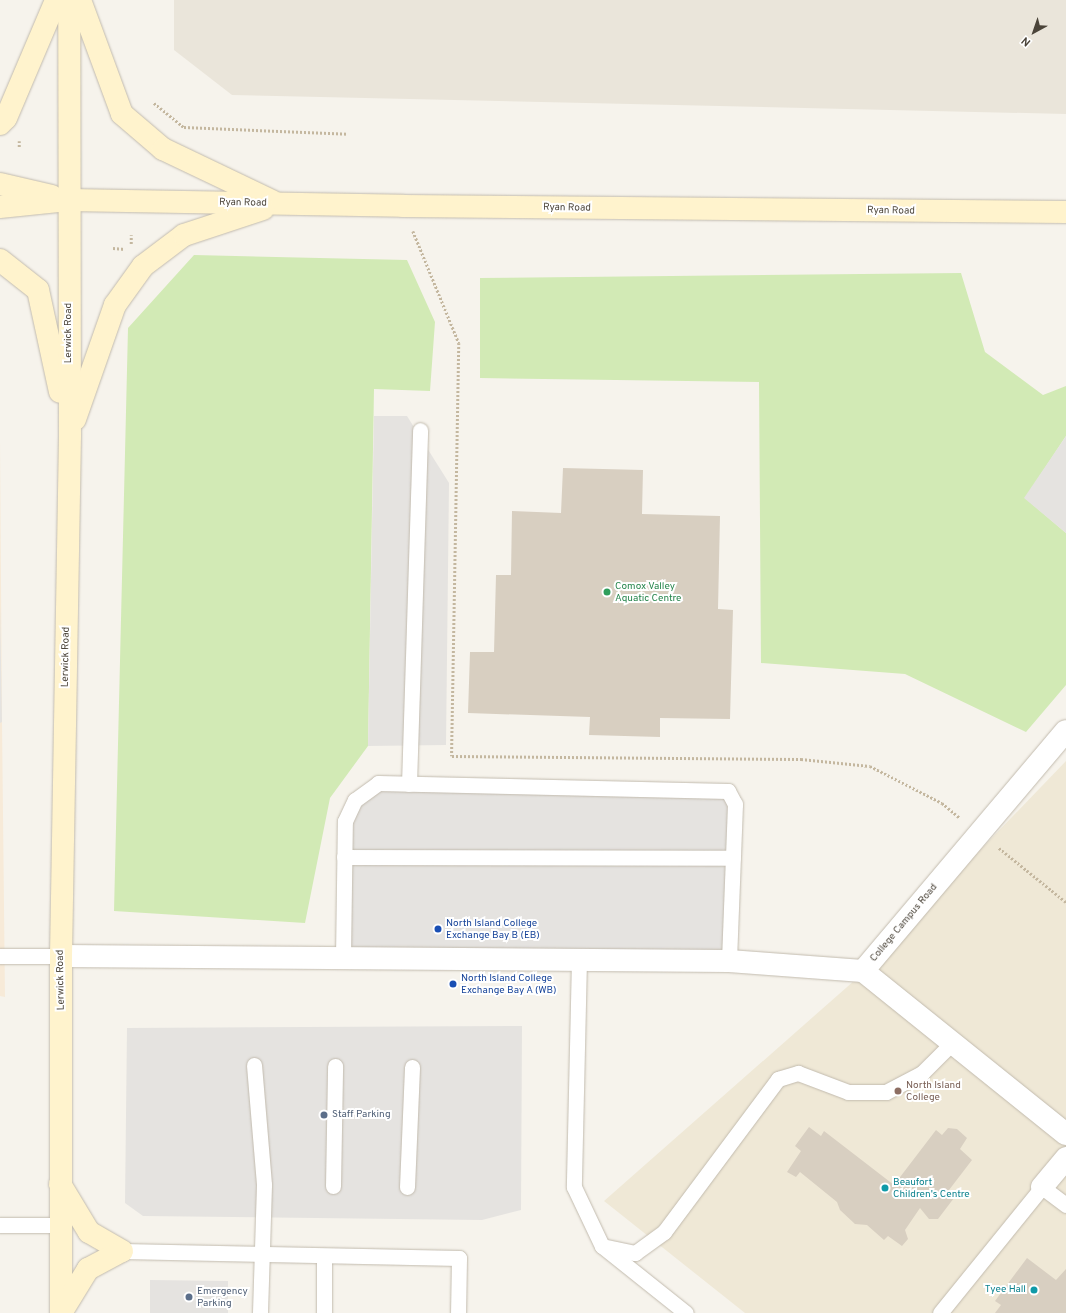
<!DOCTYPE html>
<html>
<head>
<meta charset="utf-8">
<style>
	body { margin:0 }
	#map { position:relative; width:1066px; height:1313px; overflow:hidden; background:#f6f3ec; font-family:Overpass,sans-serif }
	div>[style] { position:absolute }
	.residential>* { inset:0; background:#eae5da }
	.commercial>* { inset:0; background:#f7ead8 }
	.education>* { inset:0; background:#efe8d6 }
	.green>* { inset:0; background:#d2eab5 }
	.parking>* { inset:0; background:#e5e3e0 }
	.building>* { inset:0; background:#d8cfc1 }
	.path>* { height:2.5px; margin-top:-1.25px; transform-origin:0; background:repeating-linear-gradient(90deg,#c4b79f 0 2px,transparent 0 4px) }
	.roads { filter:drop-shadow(0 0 1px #c2bbae) drop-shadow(0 0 1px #c2bbae) }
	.service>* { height:15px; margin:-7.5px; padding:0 7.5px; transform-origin:7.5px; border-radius:7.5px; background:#fff }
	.minor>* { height:22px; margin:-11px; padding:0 11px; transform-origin:11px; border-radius:11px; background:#fff }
	.secondary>* { height:22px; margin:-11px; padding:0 11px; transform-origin:11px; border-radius:11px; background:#fff3cd }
	.dots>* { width:11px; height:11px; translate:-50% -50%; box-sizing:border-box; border:2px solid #fff; border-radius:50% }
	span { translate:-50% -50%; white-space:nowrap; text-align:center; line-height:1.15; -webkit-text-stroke:4px #fff; paint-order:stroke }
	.street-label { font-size:10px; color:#4b4439 }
	.leisure-label { font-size:10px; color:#27864d }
	.left { translate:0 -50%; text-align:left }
	.transit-label { font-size:10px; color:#164399 }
	.education-label { font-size:10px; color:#785e54 }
	.service-label { font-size:10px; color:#4e5e75 }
	.culture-label { font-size:10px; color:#0d838f }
	.right { translate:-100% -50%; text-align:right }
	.north { position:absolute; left:1014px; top:12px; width:40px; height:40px; -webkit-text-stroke:3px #fff; paint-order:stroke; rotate:220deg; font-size:11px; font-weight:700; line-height:16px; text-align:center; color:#4b4439 }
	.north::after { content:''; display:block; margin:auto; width:14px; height:18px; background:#4b4439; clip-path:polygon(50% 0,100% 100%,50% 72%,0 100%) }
</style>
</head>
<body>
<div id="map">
	<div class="residential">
		<div style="clip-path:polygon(174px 0,1066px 0,1066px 114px,232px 95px,174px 50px)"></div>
	</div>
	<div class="commercial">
		<div style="clip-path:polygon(0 438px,2px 722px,5px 997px,0 996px)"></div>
	</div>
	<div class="education">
		<div style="clip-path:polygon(1066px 761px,1066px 1313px,745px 1313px,604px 1201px,855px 980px)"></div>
	</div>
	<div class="green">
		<div style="clip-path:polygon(194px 255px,407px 260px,435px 322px,430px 391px,374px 389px,368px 746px,330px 798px,305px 923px,114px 911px,128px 328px)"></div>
		<div style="clip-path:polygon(961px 273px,985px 352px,1043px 395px,1066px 386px,1066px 436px,1025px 498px,1066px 533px,1066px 685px,1026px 732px,905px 674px,761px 663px,759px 382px,480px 378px,480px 278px)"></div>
	</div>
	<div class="parking">
		<div style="clip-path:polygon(374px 416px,407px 416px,449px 483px,446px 745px,368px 746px)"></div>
		<div style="clip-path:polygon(1066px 436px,1066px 533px,1024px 498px)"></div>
		<div style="clip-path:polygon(0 603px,2px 722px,0 723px)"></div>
		<div style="clip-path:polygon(378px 783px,728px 791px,729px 961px,343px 957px,345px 821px)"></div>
		<div style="clip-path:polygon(522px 1026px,521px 1210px,482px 1220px,143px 1216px,125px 1203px,127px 1028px)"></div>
		<div style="clip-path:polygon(150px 1280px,228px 1281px,228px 1313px,150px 1313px)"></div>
	</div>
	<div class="building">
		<div style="clip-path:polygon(563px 468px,643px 470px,642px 514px,720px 516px,718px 609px,733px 610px,730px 719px,660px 718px,660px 737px,589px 735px,590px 717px,468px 713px,470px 652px,494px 652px,496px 575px,511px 575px,512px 511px,561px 513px)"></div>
		<div style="clip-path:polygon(809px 1127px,821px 1136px,824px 1131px,894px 1185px,936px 1130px,942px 1135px,948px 1128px,957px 1129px,967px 1138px,960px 1149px,972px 1160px,949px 1190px,954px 1198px,938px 1219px,929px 1219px,920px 1208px,905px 1230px,908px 1239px,902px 1246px,888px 1236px,884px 1240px,867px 1225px,855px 1224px,840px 1210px,837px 1202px,800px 1172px,796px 1177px,787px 1172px,801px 1151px,795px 1146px)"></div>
		<div style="clip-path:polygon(1027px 1258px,1056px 1280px,1066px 1269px,1066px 1313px,995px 1313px,1001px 1305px,995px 1301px)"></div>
	</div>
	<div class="path">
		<div style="left:154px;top:103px;width:38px;rotate:39deg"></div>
		<div style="left:184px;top:127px;width:164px;rotate:2.4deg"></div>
		<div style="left:19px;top:147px;width:6px;rotate:-90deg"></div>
		<div style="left:413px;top:231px;width:121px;rotate:67.7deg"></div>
		<div style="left:459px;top:343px;width:413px;rotate:91deg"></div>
		<div style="left:452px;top:756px;width:349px;rotate:0.5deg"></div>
		<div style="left:801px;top:759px;width:69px;rotate:5.8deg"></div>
		<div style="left:870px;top:766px;width:81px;rotate:27.2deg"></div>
		<div style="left:942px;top:803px;width:23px;rotate:40deg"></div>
		<div style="left:131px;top:244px;width:9px;rotate:-90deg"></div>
		<div style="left:113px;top:248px;width:12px;rotate:5deg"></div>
		<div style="left:999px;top:848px;width:86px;rotate:38.9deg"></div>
	</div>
	<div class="roads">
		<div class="service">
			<div style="left:409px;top:784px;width:354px;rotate:-88.2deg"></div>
			<div style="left:344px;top:857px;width:389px;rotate:0.1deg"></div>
			<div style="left:0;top:956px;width:61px"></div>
			<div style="left:343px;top:957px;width:136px;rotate:-89.2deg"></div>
			<div style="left:345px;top:821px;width:23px;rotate:-65deg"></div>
			<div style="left:355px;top:800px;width:29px;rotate:-36deg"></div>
			<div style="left:378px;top:783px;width:350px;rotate:1.3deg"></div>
			<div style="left:728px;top:791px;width:15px;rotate:62deg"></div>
			<div style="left:735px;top:804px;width:157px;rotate:92.2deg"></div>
			<div style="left:579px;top:959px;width:228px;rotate:91.3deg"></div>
			<div style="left:574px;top:1187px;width:65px;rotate:64.6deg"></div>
			<div style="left:602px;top:1246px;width:107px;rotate:38.6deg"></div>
			<div style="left:254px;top:1065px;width:120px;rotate:85.2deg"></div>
			<div style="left:264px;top:1185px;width:128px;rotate:91.8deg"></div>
			<div style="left:333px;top:1186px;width:120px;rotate:-89deg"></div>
			<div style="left:407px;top:1187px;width:120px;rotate:-87.6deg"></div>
			<div style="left:0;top:1225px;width:60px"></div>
			<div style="left:602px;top:1246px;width:34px;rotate:12deg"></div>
			<div style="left:635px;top:1253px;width:36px;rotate:-36deg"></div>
			<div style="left:664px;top:1232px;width:191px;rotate:-53.3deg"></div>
			<div style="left:778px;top:1079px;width:21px;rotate:-17deg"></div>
			<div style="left:798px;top:1073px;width:53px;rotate:20.8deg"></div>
			<div style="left:848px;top:1092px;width:38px"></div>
			<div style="left:886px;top:1092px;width:41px;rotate:-27.8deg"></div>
			<div style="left:922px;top:1073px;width:42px;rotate:-45deg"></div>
			<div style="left:122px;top:1251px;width:337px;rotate:1.2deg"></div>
			<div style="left:459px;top:1258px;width:55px;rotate:91deg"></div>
			<div style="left:324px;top:1256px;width:57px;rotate:90deg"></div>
			<div style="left:940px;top:1313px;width:162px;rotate:-51deg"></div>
			<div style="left:1042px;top:1187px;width:30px;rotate:37deg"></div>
		</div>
		<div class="minor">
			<div style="left:61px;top:956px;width:668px;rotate:0.43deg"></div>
			<div style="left:729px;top:961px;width:134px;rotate:4.3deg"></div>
			<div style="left:863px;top:971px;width:314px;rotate:-49.8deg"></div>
			<div style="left:863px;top:971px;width:260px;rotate:38.8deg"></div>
			<div style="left:1042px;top:1187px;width:38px;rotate:-50deg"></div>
		</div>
		<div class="secondary">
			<div style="left:80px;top:0;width:121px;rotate:69.8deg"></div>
			<div style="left:122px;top:114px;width:54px;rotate:40.5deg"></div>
			<div style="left:163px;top:149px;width:121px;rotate:25.5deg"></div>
			<div style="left:0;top:124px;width:8px;rotate:-45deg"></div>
			<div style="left:6px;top:118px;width:128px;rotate:-67deg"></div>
			<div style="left:0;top:184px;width:53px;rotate:13deg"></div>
			<div style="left:0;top:207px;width:68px;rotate:-5.9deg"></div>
			<div style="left:68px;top:200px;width:335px;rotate:1deg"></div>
			<div style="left:403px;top:206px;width:663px;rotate:0.52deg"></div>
			<div style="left:0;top:260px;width:48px;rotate:38.3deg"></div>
			<div style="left:38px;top:290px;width:104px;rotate:77.8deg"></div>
			<div style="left:75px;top:419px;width:121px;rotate:-70.7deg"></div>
			<div style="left:115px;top:305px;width:48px;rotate:-54.3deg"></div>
			<div style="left:143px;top:266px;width:51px;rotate:-37.1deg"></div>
			<div style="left:184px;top:235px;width:83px;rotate:-18.2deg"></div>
			<div style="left:60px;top:1184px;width:56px;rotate:58.9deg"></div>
			<div style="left:89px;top:1232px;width:38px;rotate:30deg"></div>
			<div style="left:61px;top:1313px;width:357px;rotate:-90deg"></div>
			<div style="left:61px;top:956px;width:520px;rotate:-89.01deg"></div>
			<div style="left:70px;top:436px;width:436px;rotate:-90.1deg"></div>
			<div style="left:61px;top:1313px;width:52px;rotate:-58.5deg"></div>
			<div style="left:88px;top:1269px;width:38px;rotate:-28deg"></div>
		</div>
	</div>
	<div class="dots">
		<div style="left:607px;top:592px;background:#2e9e5b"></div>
		<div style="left:438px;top:929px;background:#1a4fb4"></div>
		<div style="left:453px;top:984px;background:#1a4fb4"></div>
		<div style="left:898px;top:1091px;background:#8d6e63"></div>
		<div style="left:324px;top:1115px;background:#5c6f8a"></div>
		<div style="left:885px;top:1188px;background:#0f9aa8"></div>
		<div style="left:1034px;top:1290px;background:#0f9aa8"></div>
		<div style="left:189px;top:1297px;background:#5c6f8a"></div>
	</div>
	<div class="street-label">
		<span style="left:243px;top:203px;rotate:1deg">Ryan Road</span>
		<span style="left:567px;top:208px;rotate:1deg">Ryan Road</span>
		<span style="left:891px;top:211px;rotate:1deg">Ryan Road</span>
		<span style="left:69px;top:333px;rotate:-90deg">Lerwick Road</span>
		<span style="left:66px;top:657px;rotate:-89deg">Lerwick Road</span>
		<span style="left:904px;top:923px;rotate:-50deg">College Campus Road</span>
		<span style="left:61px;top:980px;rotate:-91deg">Lerwick Road</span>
	</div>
	<div class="leisure-label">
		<span class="left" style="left:615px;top:592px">Comox Valley<br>Aquatic Centre</span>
	</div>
	<div class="transit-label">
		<span class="left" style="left:446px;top:929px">North Island College<br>Exchange Bay B (EB)</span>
		<span class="left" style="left:461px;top:984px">North Island College<br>Exchange Bay A (WB)</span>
	</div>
	<div class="education-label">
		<span class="left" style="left:906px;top:1091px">North Island<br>College</span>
	</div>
	<div class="service-label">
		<span class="left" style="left:332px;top:1115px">Staff Parking</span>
		<span class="left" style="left:197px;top:1297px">Emergency<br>Parking</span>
	</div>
	<div class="culture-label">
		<span class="left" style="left:893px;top:1188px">Beaufort<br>Children's Centre</span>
		<span class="right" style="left:1026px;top:1290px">Tyee Hall</span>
	</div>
	<div class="north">N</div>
</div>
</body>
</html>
